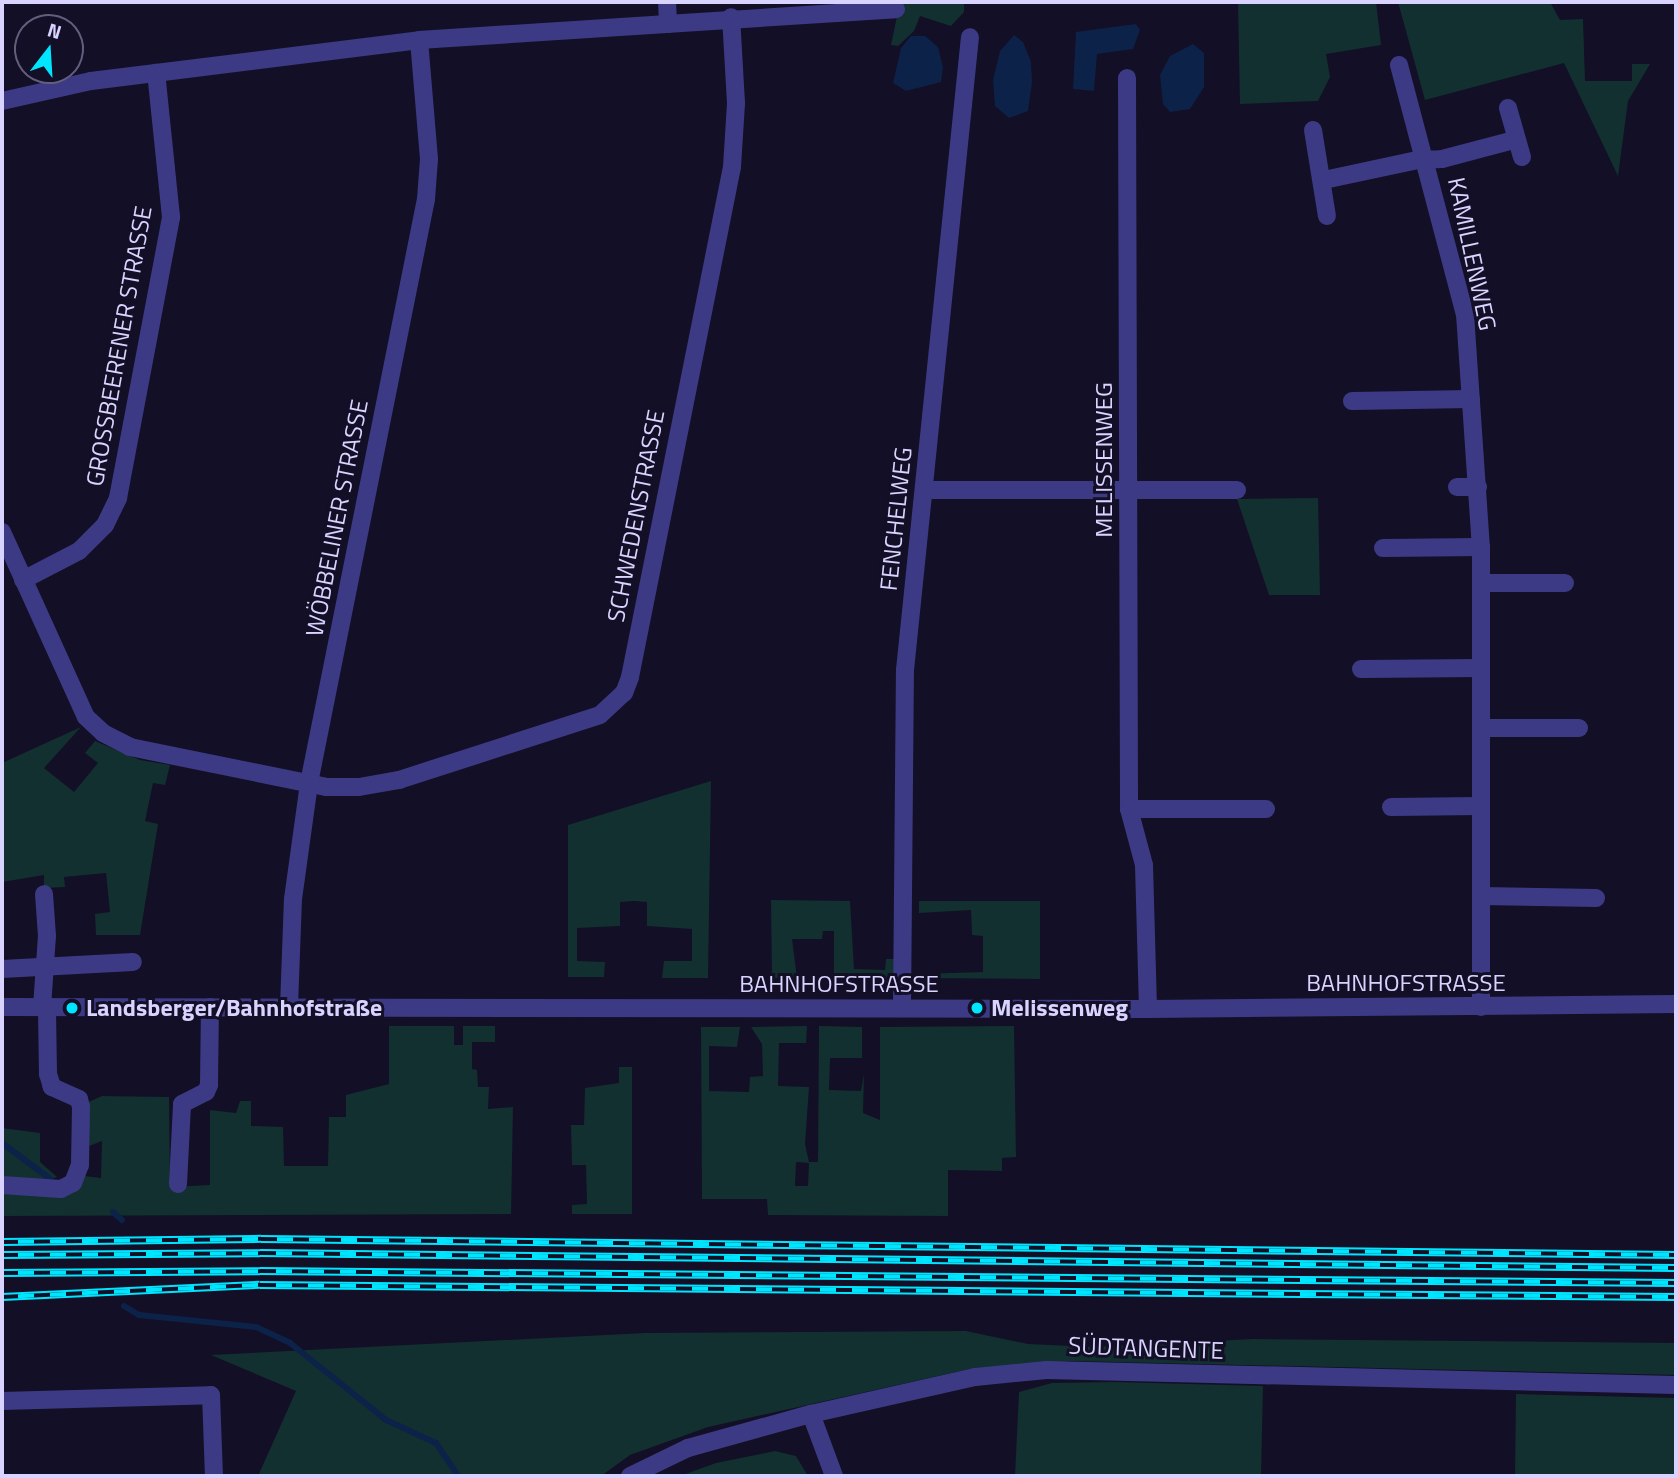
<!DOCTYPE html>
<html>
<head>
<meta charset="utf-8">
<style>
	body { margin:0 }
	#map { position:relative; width:1678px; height:1478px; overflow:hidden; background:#130f26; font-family:"Titillium Web",sans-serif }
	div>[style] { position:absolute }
	.green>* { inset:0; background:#12302f }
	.water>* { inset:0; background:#0c2248 }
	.stream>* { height:6px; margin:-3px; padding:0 3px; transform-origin:3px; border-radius:3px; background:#0c2248 }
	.minor>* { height:18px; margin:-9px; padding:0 9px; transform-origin:9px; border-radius:9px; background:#3d3a85 }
	.rail>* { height:8px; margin-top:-4px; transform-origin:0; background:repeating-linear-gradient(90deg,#130f26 0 16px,#00e5ff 0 32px); box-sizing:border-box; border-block:2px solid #00e5ff }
	.dots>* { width:19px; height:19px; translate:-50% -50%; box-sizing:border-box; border:4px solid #130f26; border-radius:50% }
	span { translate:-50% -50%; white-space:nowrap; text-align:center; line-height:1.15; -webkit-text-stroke:6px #130f26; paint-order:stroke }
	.street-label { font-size:24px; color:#d9d4ff }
	.poi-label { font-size:24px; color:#d9d4ff; font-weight:700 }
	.left { translate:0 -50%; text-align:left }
	.frame { position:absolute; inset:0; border:4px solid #d9d4ff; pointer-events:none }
	.north { position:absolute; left:14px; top:14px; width:70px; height:70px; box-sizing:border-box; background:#130f26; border:2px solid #625e7d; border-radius:50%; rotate:17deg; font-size:19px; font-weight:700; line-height:28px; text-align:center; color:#d9d4ff }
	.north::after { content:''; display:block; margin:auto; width:24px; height:32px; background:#00e5ff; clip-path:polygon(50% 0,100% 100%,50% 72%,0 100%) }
</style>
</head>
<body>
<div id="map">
	<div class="green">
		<div style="clip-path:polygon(900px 2px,964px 2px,964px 12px,951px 26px,920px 16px,914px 31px,898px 46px,891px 45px)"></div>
		<div style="clip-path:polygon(1238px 2px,1376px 2px,1381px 45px,1326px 54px,1330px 77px,1318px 101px,1240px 104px)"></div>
		<div style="clip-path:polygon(1398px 2px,1550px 2px,1560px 20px,1583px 19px,1585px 81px,1632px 81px,1632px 64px,1650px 64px,1628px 101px,1618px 176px,1564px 63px,1425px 100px)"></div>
		<div style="clip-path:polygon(1318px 498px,1320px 595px,1269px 595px,1237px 499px)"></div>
		<div style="clip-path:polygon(81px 727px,44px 768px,74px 792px,98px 763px,85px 753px,95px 741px,140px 760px,170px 765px,165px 785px,153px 783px,145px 821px,158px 824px,140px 935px,96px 935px,95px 914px,110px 912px,106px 873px,64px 877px,65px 887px,44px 888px,44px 875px,2px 882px,2px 763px)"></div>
		<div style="clip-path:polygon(711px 781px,708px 978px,662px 978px,664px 961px,692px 961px,692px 929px,647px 926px,647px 902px,634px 901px,620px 902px,620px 926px,577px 928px,577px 961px,605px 962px,604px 977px,568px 977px,568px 825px)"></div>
		<div style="clip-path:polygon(771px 900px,850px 901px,854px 969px,885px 970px,886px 959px,895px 959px,895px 979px,834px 978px,834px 931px,823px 931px,822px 939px,792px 939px,797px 978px,772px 978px)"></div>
		<div style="clip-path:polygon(919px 901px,1040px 901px,1040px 979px,919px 978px,919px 974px,983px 972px,983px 936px,972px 935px,971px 910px,919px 913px)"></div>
		<div style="clip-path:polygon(389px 1026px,454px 1026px,454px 1045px,463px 1045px,463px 1026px,495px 1026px,495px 1042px,472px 1042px,472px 1069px,477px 1070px,478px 1087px,489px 1087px,488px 1109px,513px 1107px,511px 1214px,2px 1216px,2px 1191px,61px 1197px,75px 1189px,84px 1176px,101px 1178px,102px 1141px,84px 1148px,84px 1104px,102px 1096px,169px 1097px,170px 1187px,210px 1185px,210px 1110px,236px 1113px,240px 1101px,251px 1101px,251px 1126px,283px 1127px,284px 1166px,328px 1166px,329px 1117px,346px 1117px,346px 1095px,389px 1084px)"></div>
		<div style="clip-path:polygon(evenodd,807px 1026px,806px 1043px,779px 1043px,778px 1086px,809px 1087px,805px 1144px,809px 1162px,818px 1162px,819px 1026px,862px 1027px,862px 1058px,830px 1058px,829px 1090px,861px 1091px,864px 1074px,863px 1113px,880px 1120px,880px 1027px,1014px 1026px,1016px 1157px,1002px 1158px,1002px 1171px,948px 1170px,948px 1216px,768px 1215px,767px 1199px,702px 1199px,701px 1027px,740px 1027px,737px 1047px,709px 1046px,709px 1091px,749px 1092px,750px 1077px,763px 1076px,762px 1044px,751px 1027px,807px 1026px,796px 1162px,809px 1163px,808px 1186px,795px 1186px,796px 1162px)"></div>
		<div style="clip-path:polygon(619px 1067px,632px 1067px,632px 1214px,572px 1214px,572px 1205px,587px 1204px,586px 1165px,572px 1165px,571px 1125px,584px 1125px,585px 1088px,619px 1083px)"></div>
		<div style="clip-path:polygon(2px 1128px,40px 1133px,40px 1162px,57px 1177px,43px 1182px,2px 1176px)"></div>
		<div style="clip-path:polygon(966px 1331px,1028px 1344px,1094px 1347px,1253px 1339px,1676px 1343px,1676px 1375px,1072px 1361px,974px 1368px,708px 1427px,630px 1455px,601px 1476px,258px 1476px,296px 1391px,211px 1355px,645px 1333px)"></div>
		<div style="clip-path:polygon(1115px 1382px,1263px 1386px,1261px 1476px,1015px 1476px,1019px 1392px,1052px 1383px)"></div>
		<div style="clip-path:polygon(1516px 1394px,1676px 1398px,1676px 1476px,1515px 1476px)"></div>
		<div style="clip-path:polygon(775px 1451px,796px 1456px,808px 1476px,680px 1476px,716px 1463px)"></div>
	</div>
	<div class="water">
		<div style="clip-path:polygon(1136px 24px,1140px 30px,1133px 49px,1097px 54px,1094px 91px,1073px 89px,1076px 32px)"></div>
		<div style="clip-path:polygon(1014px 35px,1023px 42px,1031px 62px,1032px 82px,1028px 111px,1009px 118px,995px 106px,993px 80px,1000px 51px)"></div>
		<div style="clip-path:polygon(911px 36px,925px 36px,938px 47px,943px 67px,941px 82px,906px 91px,893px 83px,901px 48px)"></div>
		<div style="clip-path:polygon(1193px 44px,1204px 53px,1204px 87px,1190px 109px,1170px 112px,1163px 104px,1160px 75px,1170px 56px)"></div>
	</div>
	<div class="stream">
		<div style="left:2px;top:1143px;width:59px;rotate:36.7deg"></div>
		<div style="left:113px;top:1212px;width:12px;rotate:42deg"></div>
		<div style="left:124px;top:1306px;width:17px;rotate:31deg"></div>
		<div style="left:139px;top:1315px;width:118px;rotate:5.9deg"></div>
		<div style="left:256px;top:1327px;width:38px;rotate:25deg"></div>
		<div style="left:290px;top:1343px;width:123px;rotate:38.7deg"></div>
		<div style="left:386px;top:1420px;width:55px;rotate:24.7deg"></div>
		<div style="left:436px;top:1443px;width:40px;rotate:56deg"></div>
	</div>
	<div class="minor">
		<div style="left:667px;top:2px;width:22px;rotate:87deg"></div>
		<div style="left:1399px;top:65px;width:258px;rotate:75.2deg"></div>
		<div style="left:1465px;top:314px;width:234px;rotate:86.1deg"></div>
		<div style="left:1481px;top:547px;width:460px;rotate:90deg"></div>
		<div style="left:1127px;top:78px;width:731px;rotate:89.84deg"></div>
		<div style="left:1129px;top:809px;width:58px;rotate:75deg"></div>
		<div style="left:1144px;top:865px;width:144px;rotate:88.4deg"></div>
		<div style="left:2px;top:101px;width:91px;rotate:-12.7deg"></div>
		<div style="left:91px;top:81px;width:331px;rotate:-7.1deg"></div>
		<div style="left:419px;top:40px;width:478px;rotate:-3.7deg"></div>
		<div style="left:1508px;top:108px;width:51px;rotate:74.1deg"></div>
		<div style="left:1313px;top:130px;width:87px;rotate:80.8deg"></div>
		<div style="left:1324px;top:180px;width:95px;rotate:-12.1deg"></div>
		<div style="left:1417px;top:160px;width:25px;rotate:-2deg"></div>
		<div style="left:1442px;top:159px;width:74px;rotate:-14.8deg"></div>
		<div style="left:1352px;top:401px;width:119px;rotate:-1deg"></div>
		<div style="left:1457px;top:487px;width:21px"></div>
		<div style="left:924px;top:490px;width:313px"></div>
		<div style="left:2px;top:532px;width:203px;rotate:65.6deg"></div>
		<div style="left:86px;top:717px;width:23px;rotate:43deg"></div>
		<div style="left:103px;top:733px;width:30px;rotate:27deg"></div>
		<div style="left:130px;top:747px;width:200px;rotate:11.5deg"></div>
		<div style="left:326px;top:787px;width:33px"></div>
		<div style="left:359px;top:787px;width:41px;rotate:-9.9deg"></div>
		<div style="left:399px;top:780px;width:211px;rotate:-17.9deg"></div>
		<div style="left:600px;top:715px;width:33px;rotate:-43deg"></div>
		<div style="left:624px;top:693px;width:17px;rotate:-69deg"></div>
		<div style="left:630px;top:677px;width:520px;rotate:-78.69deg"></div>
		<div style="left:732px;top:167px;width:64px;rotate:-86.4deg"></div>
		<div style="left:736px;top:103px;width:86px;rotate:-93.3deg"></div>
		<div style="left:1383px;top:548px;width:98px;rotate:-0.6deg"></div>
		<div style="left:23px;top:580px;width:63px;rotate:-27.4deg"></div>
		<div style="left:79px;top:551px;width:37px;rotate:-45deg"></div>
		<div style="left:105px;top:525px;width:30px;rotate:-64deg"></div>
		<div style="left:118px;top:498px;width:286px;rotate:-79.3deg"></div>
		<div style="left:171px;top:217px;width:145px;rotate:-95.9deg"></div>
		<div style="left:1481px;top:583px;width:84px"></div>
		<div style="left:1361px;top:669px;width:120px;rotate:-0.5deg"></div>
		<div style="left:1481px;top:728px;width:98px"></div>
		<div style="left:1391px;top:807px;width:89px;rotate:-0.6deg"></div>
		<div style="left:1129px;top:809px;width:137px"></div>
		<div style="left:1481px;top:896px;width:115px;rotate:1deg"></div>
		<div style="left:2px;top:969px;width:131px;rotate:-3.1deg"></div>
		<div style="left:2px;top:1007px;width:1146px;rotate:0.1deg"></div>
		<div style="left:1148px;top:1009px;width:528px;rotate:-0.54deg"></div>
		<div style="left:42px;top:1007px;width:71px;rotate:-86deg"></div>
		<div style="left:47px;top:936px;width:42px;rotate:-94.1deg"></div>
		<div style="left:289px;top:1007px;width:108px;rotate:-87.9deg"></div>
		<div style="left:293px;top:899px;width:117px;rotate:-82.1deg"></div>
		<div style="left:309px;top:783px;width:596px;rotate:-78.67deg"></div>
		<div style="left:426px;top:199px;width:40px;rotate:-85.7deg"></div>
		<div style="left:429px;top:159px;width:119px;rotate:-94.8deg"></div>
		<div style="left:902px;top:1008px;width:338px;rotate:-89.5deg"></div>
		<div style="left:905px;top:670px;width:636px;rotate:-84.14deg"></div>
		<div style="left:178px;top:1184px;width:80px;rotate:-87.1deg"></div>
		<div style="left:182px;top:1104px;width:27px;rotate:-27deg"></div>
		<div style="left:206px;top:1092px;width:8px;rotate:-67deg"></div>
		<div style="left:209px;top:1085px;width:78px;rotate:-89.3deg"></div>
		<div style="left:2px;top:1185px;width:59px;rotate:3.9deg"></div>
		<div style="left:61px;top:1189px;width:13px;rotate:-27deg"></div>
		<div style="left:73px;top:1183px;width:19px;rotate:-69deg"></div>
		<div style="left:80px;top:1165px;width:58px;rotate:-89deg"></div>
		<div style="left:81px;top:1107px;width:8px;rotate:-104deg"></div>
		<div style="left:79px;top:1099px;width:30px;rotate:-156deg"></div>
		<div style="left:52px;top:1087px;width:14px;rotate:-107deg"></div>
		<div style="left:48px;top:1074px;width:66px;rotate:-90.9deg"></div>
		<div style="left:2px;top:1401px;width:209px;rotate:-1.6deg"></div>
		<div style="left:211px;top:1395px;width:81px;rotate:87.9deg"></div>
		<div style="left:811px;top:1414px;width:66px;rotate:69.6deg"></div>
		<div style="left:630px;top:1476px;width:64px;rotate:-25.8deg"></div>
		<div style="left:688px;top:1448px;width:128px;rotate:-15.5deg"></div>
		<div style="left:811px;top:1414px;width:168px;rotate:-12.7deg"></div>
		<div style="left:975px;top:1377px;width:72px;rotate:-5.6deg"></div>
		<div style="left:1047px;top:1370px;width:629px;rotate:1.37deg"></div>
	</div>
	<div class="rail">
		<div style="left:2px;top:1242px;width:259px;rotate:-0.7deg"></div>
		<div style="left:261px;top:1239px;width:1415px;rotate:0.65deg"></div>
		<div style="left:2px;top:1255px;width:258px;rotate:-0.4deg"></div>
		<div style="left:260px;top:1253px;width:1416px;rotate:0.61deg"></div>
		<div style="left:2px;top:1273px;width:258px;rotate:-0.4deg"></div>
		<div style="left:260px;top:1271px;width:1416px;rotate:0.49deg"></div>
		<div style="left:2px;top:1297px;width:258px;rotate:-2.7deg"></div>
		<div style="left:260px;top:1285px;width:1416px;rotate:0.49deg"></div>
	</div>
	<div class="dots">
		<div style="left:72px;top:1008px;background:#00e5ff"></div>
		<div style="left:977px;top:1008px;background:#00e5ff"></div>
	</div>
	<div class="street-label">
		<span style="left:1472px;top:254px;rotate:78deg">KAMILLENWEG</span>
		<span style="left:119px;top:346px;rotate:-80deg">GROSSBEERENER STRASSE</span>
		<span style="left:1104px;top:460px;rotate:-90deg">MELISSENWEG</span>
		<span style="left:636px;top:516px;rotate:-79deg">SCHWEDENSTRASSE</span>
		<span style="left:337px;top:518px;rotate:-79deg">WÖBBELINER STRASSE</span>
		<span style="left:896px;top:519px;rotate:-84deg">FENCHELWEG</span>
		<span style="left:1406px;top:983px">BAHNHOFSTRASSE</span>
		<span style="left:839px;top:984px">BAHNHOFSTRASSE</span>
		<span style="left:1146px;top:1348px;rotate:2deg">SÜDTANGENTE</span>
	</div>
	<div class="poi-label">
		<span class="left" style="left:86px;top:1008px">Landsberger/Bahnhofstraße</span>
		<span class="left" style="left:991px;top:1008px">Melissenweg</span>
	</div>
	<div class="frame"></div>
	<div class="north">N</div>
</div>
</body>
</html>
